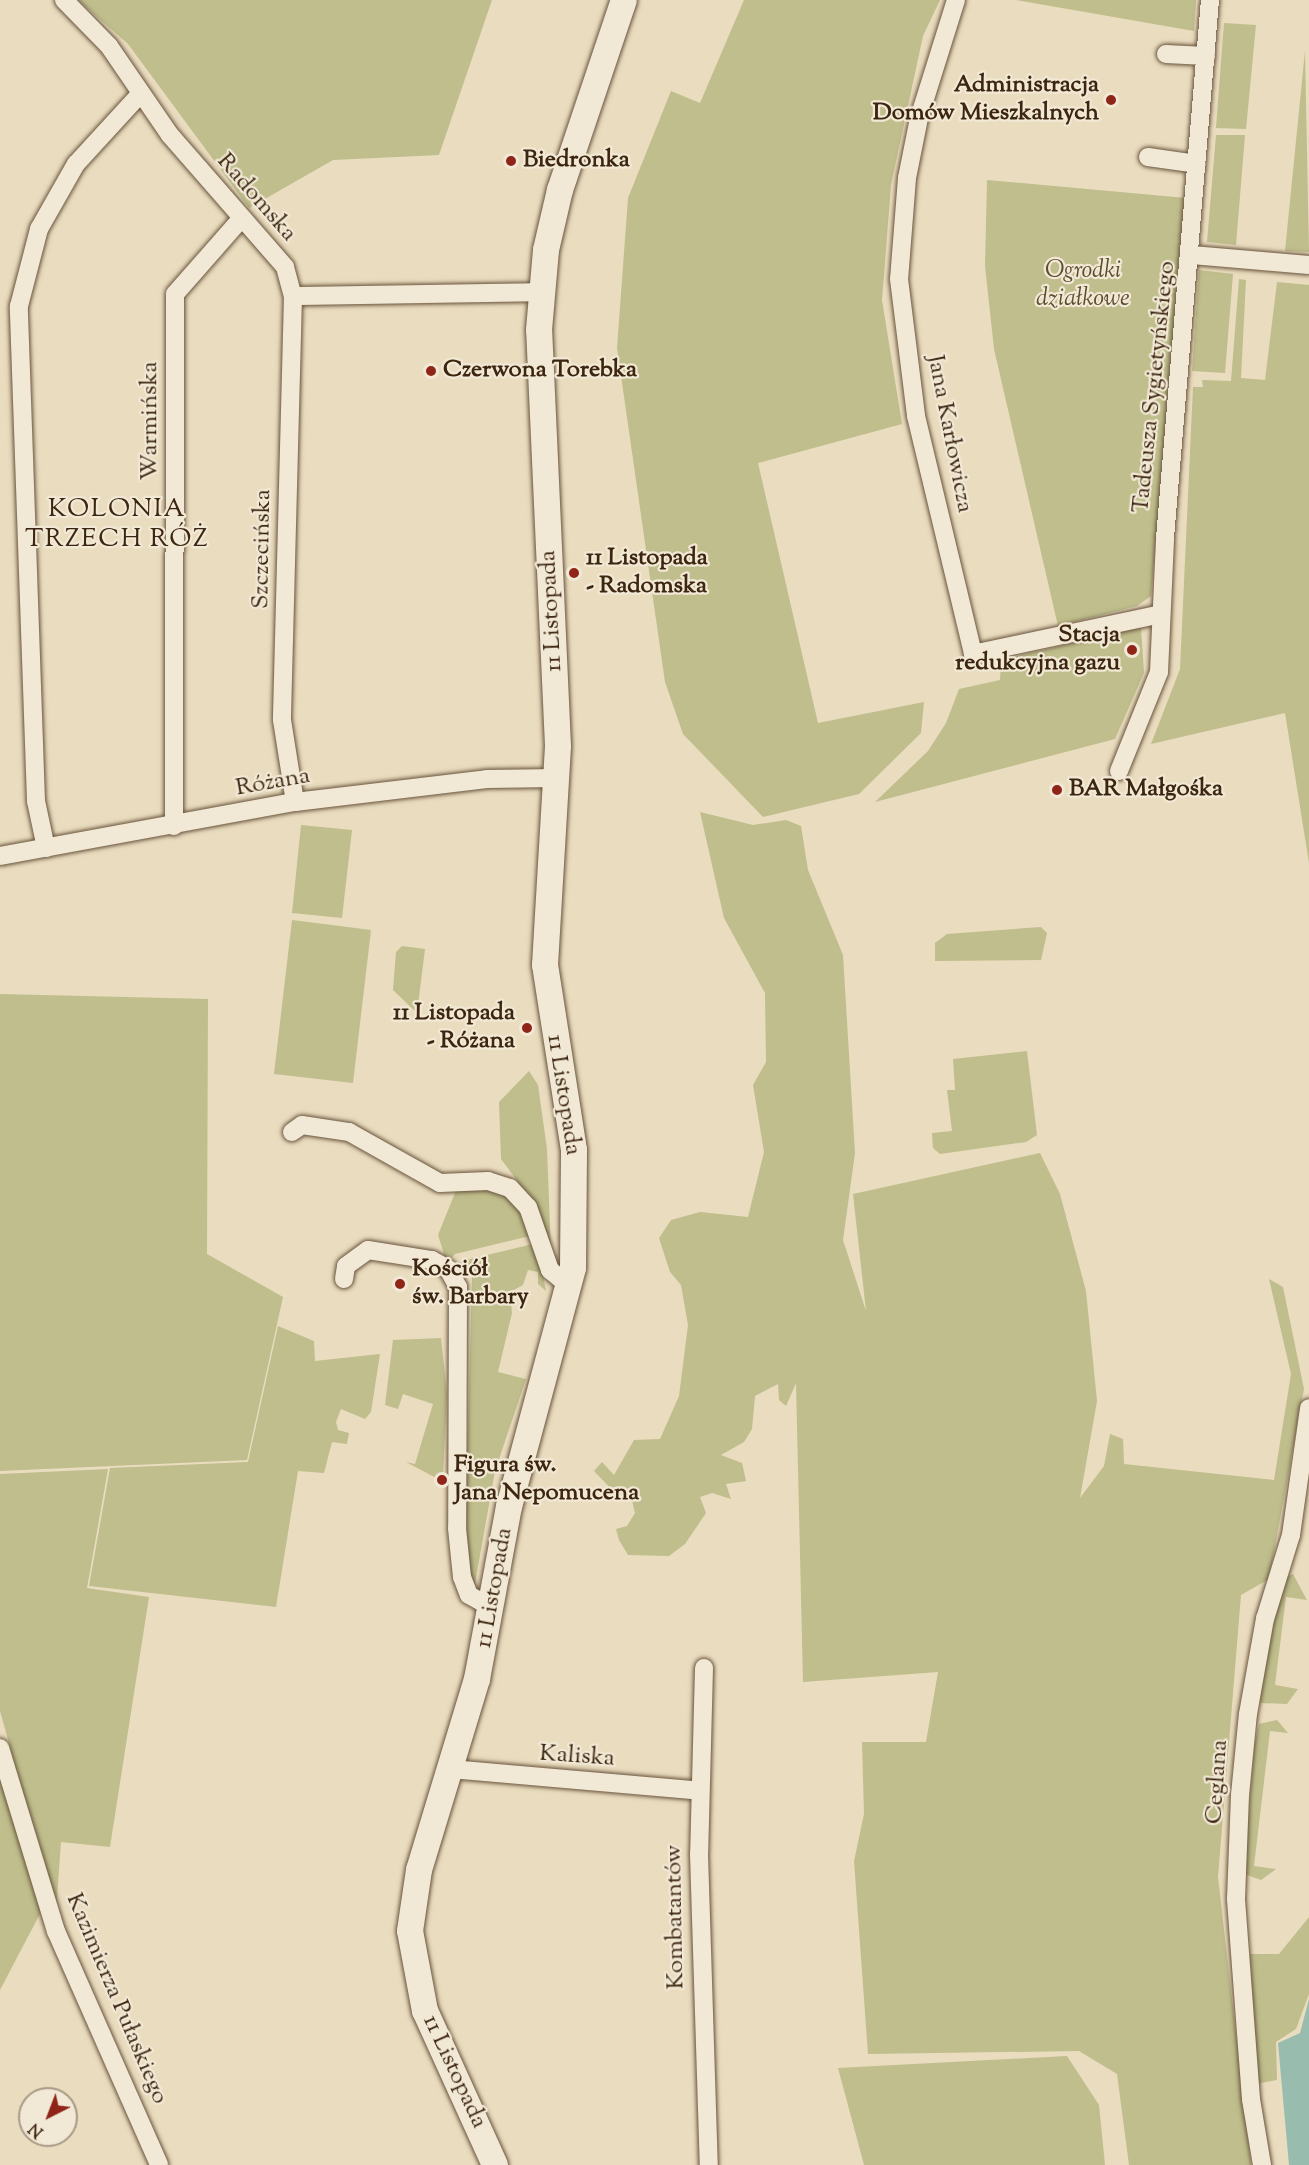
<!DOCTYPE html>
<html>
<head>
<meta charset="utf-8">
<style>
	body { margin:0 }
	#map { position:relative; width:1309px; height:2165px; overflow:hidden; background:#eadcbf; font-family:"Sorts Mill Goudy",serif }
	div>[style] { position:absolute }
	.green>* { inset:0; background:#bfbe8c }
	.water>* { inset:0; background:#98bcae }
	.roads { filter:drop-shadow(0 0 2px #68543c) drop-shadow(0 0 2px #68543c) }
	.street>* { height:18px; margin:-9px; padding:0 9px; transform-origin:9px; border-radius:9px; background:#f1e8d5 }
	.secondary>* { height:26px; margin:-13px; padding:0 13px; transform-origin:13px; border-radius:13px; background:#f1e8d5 }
	.dots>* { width:16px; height:16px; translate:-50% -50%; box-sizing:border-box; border:3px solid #f1e8d5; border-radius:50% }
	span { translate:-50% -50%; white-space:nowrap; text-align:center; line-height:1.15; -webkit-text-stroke:4.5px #f1e8d5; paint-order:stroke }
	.poi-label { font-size:24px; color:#3d2610; font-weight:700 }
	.right { translate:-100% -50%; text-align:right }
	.left { translate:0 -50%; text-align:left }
	.street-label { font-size:24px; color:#3d2610 }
	.park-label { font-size:24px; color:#5e4c2f; font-style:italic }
	.neighbourhood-label { font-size:26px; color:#3d2610; letter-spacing:1.5px }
	.north { position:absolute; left:18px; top:2087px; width:60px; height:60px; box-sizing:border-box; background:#f1e8d5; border:2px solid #a99a86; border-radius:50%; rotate:222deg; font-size:16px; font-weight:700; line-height:24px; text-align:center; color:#3d2610 }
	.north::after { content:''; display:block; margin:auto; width:21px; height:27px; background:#8f2418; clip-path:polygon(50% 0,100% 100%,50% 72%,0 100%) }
</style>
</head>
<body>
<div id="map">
	<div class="green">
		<div style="clip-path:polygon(78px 0,492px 0,439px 155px,333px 160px,249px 208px,128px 44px)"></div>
		<div style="clip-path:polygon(744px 0,940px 0,923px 36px,891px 185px,882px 300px,902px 424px,758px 463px,818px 723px,924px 702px,921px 733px,859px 794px,763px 817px,683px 734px,665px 682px,617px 348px,628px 198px,671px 91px,700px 103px)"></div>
		<div style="clip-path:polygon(1016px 0,1196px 0,1194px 31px)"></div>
		<div style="clip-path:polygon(1224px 23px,1256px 25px,1246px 129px,1216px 128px)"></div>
		<div style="clip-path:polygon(1305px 51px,1309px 252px,1285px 251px)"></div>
		<div style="clip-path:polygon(1216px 135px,1245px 135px,1236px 245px,1207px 242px)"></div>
		<div style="clip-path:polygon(987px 180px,1186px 198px,1151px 596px,1137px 606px,1058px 626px,994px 349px,985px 266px)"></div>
		<div style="clip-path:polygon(1199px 270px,1233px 274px,1225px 373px,1192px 371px)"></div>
		<div style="clip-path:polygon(1239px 279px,1246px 280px,1241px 378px,1265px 380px,1277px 282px,1309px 285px,1309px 863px,1285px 713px,1151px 744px,1180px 669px,1193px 387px,1203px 387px,1202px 380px,1231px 381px)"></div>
		<div style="clip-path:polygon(1141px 627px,1144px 673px,1115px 739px,875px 802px,928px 751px,946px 723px,959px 689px,1000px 680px,1001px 660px)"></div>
		<div style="clip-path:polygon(700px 812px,753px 825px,786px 820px,801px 826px,808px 870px,843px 955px,855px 1153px,843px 1240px,866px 1311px,853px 1194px,1040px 1153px,1060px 1194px,1086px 1291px,1097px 1401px,1080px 1498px,1104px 1466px,1110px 1434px,1123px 1439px,1124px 1464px,1274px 1480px,1291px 1374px,1269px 1279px,1283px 1287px,1304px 1389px,1269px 1579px,1241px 1595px,1218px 1877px,1251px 2165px,1129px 2165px,1117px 2074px,1079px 2051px,868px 2054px,854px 1861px,864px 1814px,862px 1742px,926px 1742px,938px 1672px,803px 1682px,796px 1383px,786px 1406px,779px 1400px,778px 1384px,755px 1396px,752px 1429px,744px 1442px,721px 1455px,742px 1463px,746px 1481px,726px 1484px,731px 1499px,712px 1493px,700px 1497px,706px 1513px,685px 1544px,669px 1556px,628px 1555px,619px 1540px,616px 1529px,627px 1526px,635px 1513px,631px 1496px,617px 1495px,594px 1471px,602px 1462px,614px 1475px,634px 1440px,660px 1439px,679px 1396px,688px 1325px,681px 1285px,670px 1272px,659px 1238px,671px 1220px,700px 1212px,748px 1217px,764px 1152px,753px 1085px,766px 1062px,765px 993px,724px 918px)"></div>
		<div style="clip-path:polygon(301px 825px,352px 830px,342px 918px,292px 913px)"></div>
		<div style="clip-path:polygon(292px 920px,371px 930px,353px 1083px,274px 1074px)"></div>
		<div style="clip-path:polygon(1041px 927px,1047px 933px,1041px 960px,935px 961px,935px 943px,947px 934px)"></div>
		<div style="clip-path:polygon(402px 946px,425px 949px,417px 1013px,393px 990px,396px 952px)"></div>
		<div style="clip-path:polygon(0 994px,208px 999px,207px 1254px,283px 1297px,247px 1460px,0 1471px)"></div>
		<div style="clip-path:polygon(1027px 1051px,1037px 1135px,1026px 1142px,940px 1154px,933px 1148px,932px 1133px,952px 1131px,947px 1090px,955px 1090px,953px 1059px)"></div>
		<div style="clip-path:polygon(529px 1071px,538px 1085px,547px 1149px,551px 1253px,533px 1202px,501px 1159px,499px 1102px)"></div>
		<div style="clip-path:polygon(480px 1185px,511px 1195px,534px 1235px,455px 1254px,447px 1264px,438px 1235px,457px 1188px)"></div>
		<div style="clip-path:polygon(537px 1243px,546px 1291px,538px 1284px,538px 1272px,528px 1270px,523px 1285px,510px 1292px,512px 1313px,498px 1372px,526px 1379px,495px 1471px,474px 1589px,465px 1556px,472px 1274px,452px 1272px,462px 1261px)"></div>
		<div style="clip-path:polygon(278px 1326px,314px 1341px,315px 1361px,380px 1354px,371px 1412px,365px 1419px,341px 1409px,336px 1422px,338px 1430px,349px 1433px,347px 1444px,332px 1442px,324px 1473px,298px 1471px,276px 1607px,89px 1586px,110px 1468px,248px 1462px)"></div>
		<div style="clip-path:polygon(441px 1338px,447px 1394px,443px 1475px,438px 1479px,406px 1462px,415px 1464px,433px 1404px,403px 1394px,398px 1409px,385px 1405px,393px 1340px)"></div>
		<div style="clip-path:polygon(108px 1469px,87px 1588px,149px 1597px,110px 1847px,61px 1842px,56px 1912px,0 1711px,0 1474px)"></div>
		<div style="clip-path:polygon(1293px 1574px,1307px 1600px,1286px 1597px,1275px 1685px,1298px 1689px,1287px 1704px,1261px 1703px,1257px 1699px,1268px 1641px,1284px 1578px)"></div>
		<div style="clip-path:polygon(1277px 1720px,1288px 1733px,1270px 1731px,1254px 1866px,1276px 1869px,1261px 1880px,1244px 1874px,1254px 1747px,1259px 1724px)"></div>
		<div style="clip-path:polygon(0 1774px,42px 1910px,0 1990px)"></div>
		<div style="clip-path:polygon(1309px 1917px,1309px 1994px,1296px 2029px,1276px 2042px,1277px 2080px,1255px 2084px,1250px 1954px,1279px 1954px)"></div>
		<div style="clip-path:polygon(1067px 2056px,1099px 2105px,1105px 2165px,864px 2165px,838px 2068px)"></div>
	</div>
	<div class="water">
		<div style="clip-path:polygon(1309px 1999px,1309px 2165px,1289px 2165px,1278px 2043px,1300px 2033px)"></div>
	</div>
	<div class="roads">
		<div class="street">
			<div style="left:64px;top:0;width:64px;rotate:45.6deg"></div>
			<div style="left:109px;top:46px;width:108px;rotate:55.6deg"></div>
			<div style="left:170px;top:135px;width:175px;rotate:48.9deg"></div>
			<div style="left:285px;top:267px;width:30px;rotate:75deg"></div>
			<div style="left:293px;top:296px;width:248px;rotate:-0.9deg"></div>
			<div style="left:956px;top:0;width:124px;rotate:107.4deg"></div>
			<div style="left:919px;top:118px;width:61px;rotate:101.3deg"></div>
			<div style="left:907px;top:178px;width:101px;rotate:94.5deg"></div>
			<div style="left:899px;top:279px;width:138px;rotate:82.9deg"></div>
			<div style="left:916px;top:416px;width:245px;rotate:76.5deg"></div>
			<div style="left:973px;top:654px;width:192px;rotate:-12deg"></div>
			<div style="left:1166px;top:54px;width:40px;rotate:2.9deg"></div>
			<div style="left:1148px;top:157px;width:49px;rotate:8.1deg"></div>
			<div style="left:1192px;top:255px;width:117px;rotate:4.9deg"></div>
			<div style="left:293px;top:296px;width:424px;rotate:91.5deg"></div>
			<div style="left:282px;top:720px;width:83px;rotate:81deg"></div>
			<div style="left:1119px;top:771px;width:107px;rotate:-68deg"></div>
			<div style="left:1159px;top:672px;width:134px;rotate:-87.4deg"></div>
			<div style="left:1165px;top:538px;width:540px;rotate:-85.22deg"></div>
			<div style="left:174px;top:826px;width:532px;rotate:-89.89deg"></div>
			<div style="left:175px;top:294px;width:98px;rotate:-48.7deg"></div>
			<div style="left:46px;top:848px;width:48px;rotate:-102deg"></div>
			<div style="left:36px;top:801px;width:495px;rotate:-92deg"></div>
			<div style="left:19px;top:306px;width:80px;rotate:-75.4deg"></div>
			<div style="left:39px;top:229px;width:75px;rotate:-60.4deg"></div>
			<div style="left:76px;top:164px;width:96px;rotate:-47.5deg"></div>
			<div style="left:0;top:856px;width:300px;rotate:-10.4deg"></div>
			<div style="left:295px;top:802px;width:193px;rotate:-6.8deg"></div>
			<div style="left:487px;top:779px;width:70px;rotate:-0.8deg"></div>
			<div style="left:292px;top:1132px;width:12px;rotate:-35deg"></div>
			<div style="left:302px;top:1125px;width:48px;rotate:8.5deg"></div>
			<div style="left:349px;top:1132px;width:104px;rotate:29.3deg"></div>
			<div style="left:440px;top:1183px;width:48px;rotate:-2.4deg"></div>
			<div style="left:488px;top:1181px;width:23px;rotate:18deg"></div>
			<div style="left:510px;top:1188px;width:26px;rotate:47deg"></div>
			<div style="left:528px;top:1207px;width:67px;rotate:70.8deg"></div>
			<div style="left:550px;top:1270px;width:26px;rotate:40deg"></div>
			<div style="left:344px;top:1279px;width:13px;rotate:-81deg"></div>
			<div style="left:346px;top:1266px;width:27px;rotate:-36deg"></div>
			<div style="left:368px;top:1250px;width:65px;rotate:8.9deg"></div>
			<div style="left:432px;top:1260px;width:18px;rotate:29deg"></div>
			<div style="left:448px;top:1269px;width:21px;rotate:61deg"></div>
			<div style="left:458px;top:1287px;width:241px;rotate:90.2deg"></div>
			<div style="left:457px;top:1528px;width:49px;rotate:84.2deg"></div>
			<div style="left:462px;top:1577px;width:19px;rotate:69deg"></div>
			<div style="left:469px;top:1595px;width:26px;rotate:29deg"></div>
			<div style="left:704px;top:1668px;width:186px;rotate:91.5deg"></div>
			<div style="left:699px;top:1854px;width:311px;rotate:88.2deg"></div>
			<div style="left:0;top:1748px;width:191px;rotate:73deg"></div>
			<div style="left:56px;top:1931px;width:256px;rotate:66.2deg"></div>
			<div style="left:451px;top:1769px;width:250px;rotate:5deg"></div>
			<div style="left:1262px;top:2165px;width:67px;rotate:-99.5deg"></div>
			<div style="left:1251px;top:2099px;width:201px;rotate:-94.3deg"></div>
			<div style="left:1236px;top:1899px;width:104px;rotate:-87.8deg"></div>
			<div style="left:1240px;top:1795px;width:81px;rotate:-84.4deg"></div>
			<div style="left:1248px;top:1714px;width:97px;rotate:-79.9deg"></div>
			<div style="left:1265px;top:1619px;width:88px;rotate:-72.8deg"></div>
			<div style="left:1291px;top:1535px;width:128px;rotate:-81.9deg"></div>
		</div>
		<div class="secondary">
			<div style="left:495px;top:2165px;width:169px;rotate:-114.4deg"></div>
			<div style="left:425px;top:2011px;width:81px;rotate:-100.6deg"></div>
			<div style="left:410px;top:1931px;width:62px;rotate:-81.6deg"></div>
			<div style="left:419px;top:1870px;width:200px;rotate:-73.1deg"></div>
			<div style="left:477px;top:1679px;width:175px;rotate:-79.5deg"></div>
			<div style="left:509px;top:1507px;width:247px;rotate:-75deg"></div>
			<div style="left:573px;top:1268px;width:118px;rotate:-89.5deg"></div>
			<div style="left:574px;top:1150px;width:187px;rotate:-98.9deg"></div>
			<div style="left:545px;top:965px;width:219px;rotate:-86.6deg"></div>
			<div style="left:558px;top:746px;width:416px;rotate:-92.6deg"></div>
			<div style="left:539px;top:330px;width:80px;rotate:-85deg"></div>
			<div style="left:546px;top:250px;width:62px;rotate:-76.9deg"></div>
			<div style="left:560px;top:190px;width:200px;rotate:-71.4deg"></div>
		</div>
	</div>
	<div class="dots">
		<div style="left:1111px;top:100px;background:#8f2418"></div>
		<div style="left:511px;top:161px;background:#8f2418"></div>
		<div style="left:431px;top:371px;background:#8f2418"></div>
		<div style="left:574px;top:573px;background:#8f2418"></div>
		<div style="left:1132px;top:650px;background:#8f2418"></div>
		<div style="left:1057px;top:790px;background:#8f2418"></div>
		<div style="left:527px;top:1028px;background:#8f2418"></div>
		<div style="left:400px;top:1284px;background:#8f2418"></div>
		<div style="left:442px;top:1480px;background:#8f2418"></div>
	</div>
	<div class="poi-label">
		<span class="right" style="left:1099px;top:100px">Administracja<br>Domów Mieszkalnych</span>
		<span class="left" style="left:523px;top:161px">Biedronka</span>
		<span class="left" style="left:443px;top:371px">Czerwona Torebka</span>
		<span class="left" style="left:586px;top:573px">11 Listopada<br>- Radomska</span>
		<span class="right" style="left:1120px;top:650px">Stacja<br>redukcyjna gazu</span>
		<span class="left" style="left:1069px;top:790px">BAR Małgośka</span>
		<span class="right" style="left:515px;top:1028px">11 Listopada<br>- Różana</span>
		<span class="left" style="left:412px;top:1284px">Kościół<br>św. Barbary</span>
		<span class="left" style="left:454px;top:1480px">Figura św.<br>Jana Nepomucena</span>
	</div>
	<div class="street-label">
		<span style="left:256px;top:198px;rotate:49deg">Radomska</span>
		<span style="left:1155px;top:387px;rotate:-84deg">Tadeusza Sygietyńskiego</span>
		<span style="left:151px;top:421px;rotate:-90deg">Warmińska</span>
		<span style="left:949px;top:434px;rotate:79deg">Jana Karłowicza</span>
		<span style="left:263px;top:549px;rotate:-89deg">Szczecińska</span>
		<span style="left:552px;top:611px;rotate:-93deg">11 Listopada</span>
		<span style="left:273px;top:783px;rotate:-10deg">Różana</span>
		<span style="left:563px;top:1095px;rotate:81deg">11 Listopada</span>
		<span style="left:495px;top:1588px;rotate:-80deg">11 Listopada</span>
		<span style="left:577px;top:1757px;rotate:4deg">Kaliska</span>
		<span style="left:1218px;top:1782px;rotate:-86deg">Ceglana</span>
		<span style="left:676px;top:1917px;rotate:-91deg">Kombatantów</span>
		<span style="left:116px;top:1999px;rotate:67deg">Kazimierza Pułaskiego</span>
		<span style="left:454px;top:2072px;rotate:65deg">11 Listopada</span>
	</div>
	<div class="park-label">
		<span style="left:1083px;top:286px">Ogrodki<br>działkowe</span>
	</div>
	<div class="neighbourhood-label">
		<span style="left:117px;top:525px">KOLONIA<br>TRZECH RÓŻ</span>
	</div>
	<div class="north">N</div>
</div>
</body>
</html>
